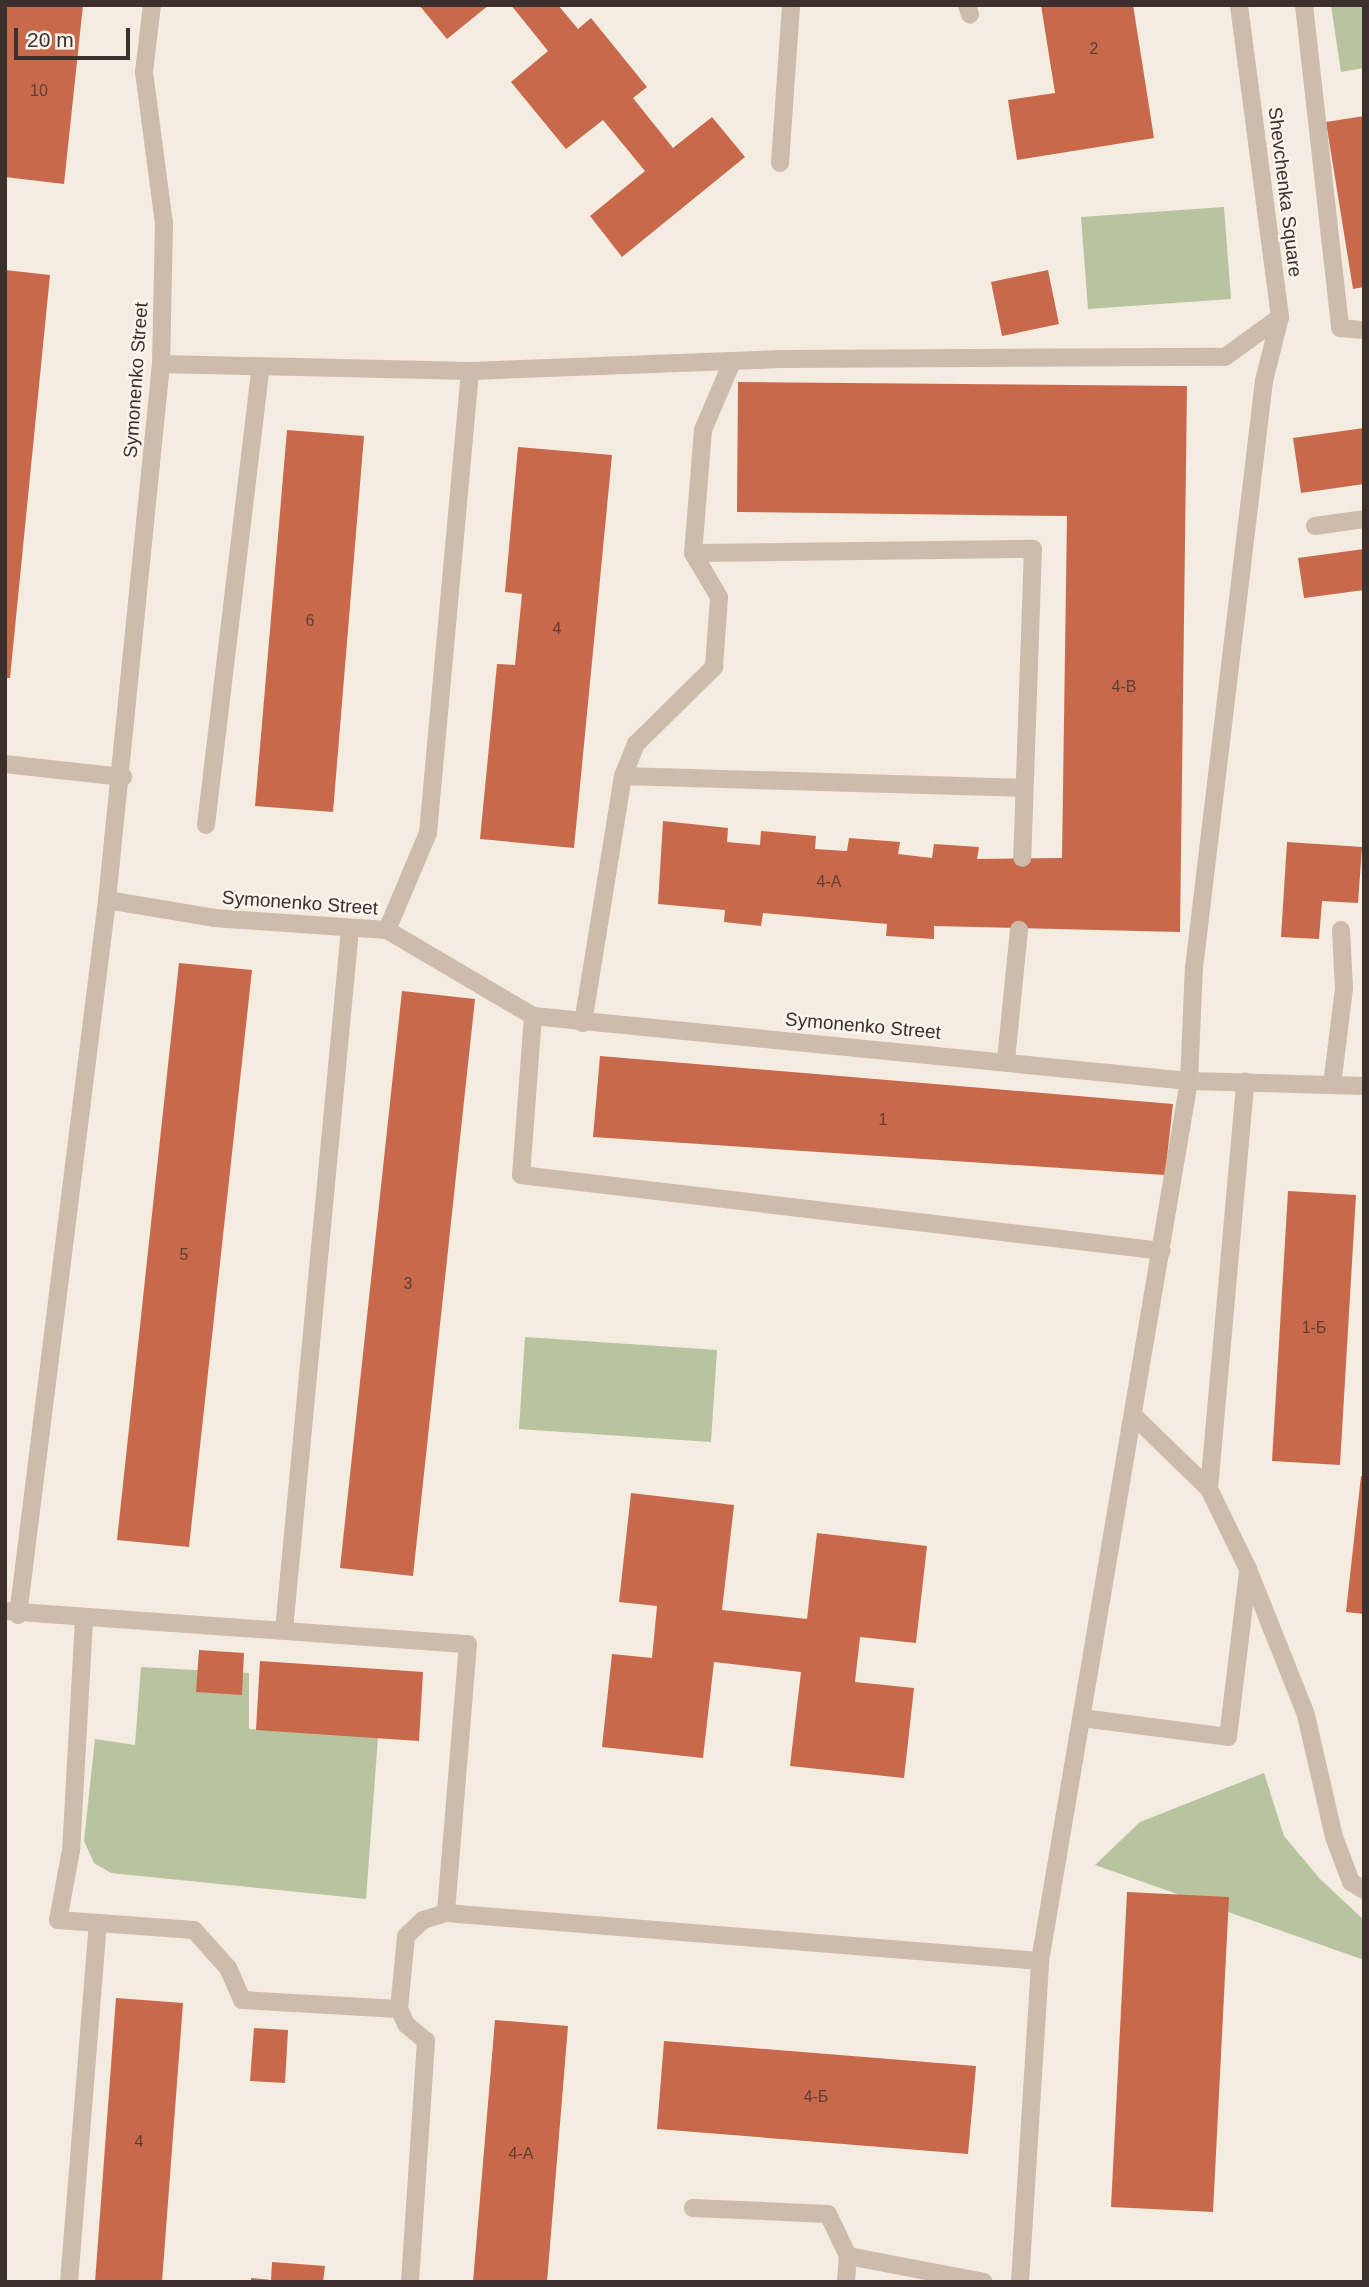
<!DOCTYPE html>
<html>
<head>
<meta charset="utf-8">
<style>
	body { margin:0 }
	#map { position:relative; width:1369px; height:2287px; overflow:hidden; background:#f4ebe1; font-family:Arial,sans-serif }
	div>[style] { position:absolute }
	.green>* { inset:0; background:#b8c4a0 }
	.building>* { inset:0; background:#c8694b }
	.service>* { height:18px; margin:-9px; padding:0 9px; transform-origin:9px; border-radius:9px; background:#cdbbac }
	.pedestrian>* { height:18px; margin:-9px; padding:0 9px; transform-origin:9px; border-radius:9px; background:#cdbbac }
	.minor>* { height:18px; margin:-9px; padding:0 9px; transform-origin:9px; border-radius:9px; background:#cdbbac }
	span { translate:-50% -50%; white-space:nowrap; text-align:center; line-height:1.15; -webkit-text-stroke:5px #fbf5ee; paint-order:stroke }
	.number-label { font-size:16px; color:#5e3e33 }
	.number-label span { -webkit-text-stroke-width:0 }
	.street-label { font-size:19px; color:#3b302b }
	.frame { position:absolute; inset:0; border:7px solid #3b302b; pointer-events:none }
	.scale { position:absolute; left:14px; top:28px; width:116px; height:32px; box-sizing:border-box; border:4px solid #3b302b; border-top:0; padding-left:9px; font-size:21px; line-height:24px; white-space:nowrap; color:#3b302b; -webkit-text-stroke:5px #fbf5ee; paint-order:stroke }
</style>
</head>
<body>
<div id="map">
	<div class="green">
		<div style="clip-path:polygon(1331px 5px,1364px 5px,1364px 68px,1341px 72px)"></div>
		<div style="clip-path:polygon(1224px 207px,1231px 299px,1088px 309px,1081px 217px)"></div>
		<div style="clip-path:polygon(525px 1337px,717px 1350px,711px 1442px,519px 1429px)"></div>
		<div style="clip-path:polygon(141px 1667px,249px 1673px,249px 1729px,378px 1737px,366px 1899px,111px 1873px,94px 1863px,84px 1841px,95px 1739px,135px 1745px)"></div>
		<div style="clip-path:polygon(1264px 1773px,1284px 1836px,1320px 1879px,1364px 1920px,1364px 1960px,1095px 1865px,1140px 1822px)"></div>
	</div>
	<div class="building">
		<div style="clip-path:polygon(5px 5px,83px 5px,64px 184px,5px 177px)"></div>
		<div style="clip-path:polygon(419px 5px,489px 5px,447px 39px)"></div>
		<div style="clip-path:polygon(511px 5px,558px 5px,578px 29px,591px 18px,647px 87px,633px 98px,673px 148px,712px 117px,745px 157px,622px 257px,590px 216px,645px 171px,603px 120px,566px 149px,511px 82px,548px 51px)"></div>
		<div style="clip-path:polygon(1041px 5px,1133px 5px,1154px 138px,1017px 160px,1008px 100px,1055px 93px)"></div>
		<div style="clip-path:polygon(1364px 116px,1364px 287px,1353px 289px,1326px 122px)"></div>
		<div style="clip-path:polygon(5px 270px,50px 275px,10px 678px,5px 678px)"></div>
		<div style="clip-path:polygon(1048px 270px,1059px 324px,1002px 336px,991px 282px)"></div>
		<div style="clip-path:polygon(738px 382px,1187px 386px,1180px 932px,934px 926px,934px 939px,886px 936px,887px 924px,763px 913px,761px 926px,724px 922px,725px 910px,658px 904px,663px 821px,728px 828px,727px 842px,760px 845px,761px 831px,816px 836px,815px 849px,847px 851px,849px 838px,900px 842px,898px 854px,932px 858px,934px 844px,979px 847px,977px 859px,1062px 858px,1067px 516px,737px 512px)"></div>
		<div style="clip-path:polygon(1364px 428px,1364px 484px,1301px 493px,1293px 438px)"></div>
		<div style="clip-path:polygon(287px 430px,364px 436px,333px 812px,255px 806px)"></div>
		<div style="clip-path:polygon(518px 447px,612px 455px,574px 848px,480px 839px,497px 664px,515px 665px,522px 594px,505px 592px)"></div>
		<div style="clip-path:polygon(1364px 549px,1364px 590px,1304px 598px,1298px 558px)"></div>
		<div style="clip-path:polygon(1287px 842px,1362px 847px,1358px 903px,1322px 901px,1319px 939px,1281px 937px)"></div>
		<div style="clip-path:polygon(179px 963px,252px 970px,189px 1547px,117px 1540px)"></div>
		<div style="clip-path:polygon(402px 991px,475px 999px,413px 1576px,340px 1568px)"></div>
		<div style="clip-path:polygon(600px 1056px,1173px 1104px,1165px 1175px,593px 1137px)"></div>
		<div style="clip-path:polygon(1288px 1191px,1356px 1195px,1340px 1465px,1272px 1461px)"></div>
		<div style="clip-path:polygon(1361px 1476px,1364px 1476px,1364px 1614px,1346px 1612px)"></div>
		<div style="clip-path:polygon(631px 1493px,734px 1505px,722px 1610px,807px 1619px,817px 1533px,927px 1546px,916px 1643px,860px 1637px,855px 1682px,914px 1688px,904px 1778px,790px 1766px,801px 1672px,714px 1662px,703px 1758px,602px 1747px,612px 1654px,652px 1658px,657px 1606px,619px 1602px)"></div>
		<div style="clip-path:polygon(199px 1650px,244px 1653px,242px 1695px,196px 1692px)"></div>
		<div style="clip-path:polygon(260px 1661px,423px 1672px,419px 1741px,256px 1730px)"></div>
		<div style="clip-path:polygon(1127px 1892px,1229px 1897px,1213px 2212px,1111px 2207px)"></div>
		<div style="clip-path:polygon(116px 1998px,183px 2003px,162px 2282px,95px 2282px)"></div>
		<div style="clip-path:polygon(495px 2020px,568px 2026px,547px 2282px,473px 2282px)"></div>
		<div style="clip-path:polygon(254px 2028px,288px 2030px,285px 2083px,250px 2081px)"></div>
		<div style="clip-path:polygon(664px 2041px,976px 2066px,968px 2154px,657px 2129px)"></div>
		<div style="clip-path:polygon(272px 2262px,325px 2266px,323px 2282px,251px 2282px,251px 2278px,271px 2280px)"></div>
	</div>
	<div class="service">
		<div style="left:967px;top:5px;width:10px;rotate:73deg"></div>
		<div style="left:1304px;top:5px;width:325px;rotate:83.6deg"></div>
		<div style="left:1340px;top:328px;width:24px;rotate:5deg"></div>
		<div style="left:780px;top:163px;width:158px;rotate:-86deg"></div>
		<div style="left:732px;top:362px;width:74px;rotate:113.1deg"></div>
		<div style="left:703px;top:430px;width:123px;rotate:94.6deg"></div>
		<div style="left:693px;top:553px;width:340px;rotate:-0.7deg"></div>
		<div style="left:1033px;top:549px;width:309px;rotate:92deg"></div>
		<div style="left:1315px;top:526px;width:49px;rotate:-8.1deg"></div>
		<div style="left:5px;top:764px;width:119px;rotate:6.3deg"></div>
		<div style="left:623px;top:776px;width:401px;rotate:1.7deg"></div>
		<div style="left:206px;top:825px;width:461px;rotate:-83.2deg"></div>
		<div style="left:387px;top:930px;width:105px;rotate:-67.1deg"></div>
		<div style="left:428px;top:833px;width:464px;rotate:-84.8deg"></div>
		<div style="left:533px;top:1016px;width:159px;rotate:94.3deg"></div>
		<div style="left:521px;top:1175px;width:645px;rotate:6.76deg"></div>
		<div style="left:583px;top:1023px;width:250px;rotate:-80.8deg"></div>
		<div style="left:623px;top:776px;width:35px;rotate:-68deg"></div>
		<div style="left:636px;top:744px;width:110px;rotate:-44.6deg"></div>
		<div style="left:714px;top:667px;width:70px;rotate:-85.9deg"></div>
		<div style="left:719px;top:597px;width:51px;rotate:-120.6deg"></div>
		<div style="left:1006px;top:1060px;width:131px;rotate:-84.3deg"></div>
		<div style="left:1332px;top:1085px;width:98px;rotate:-82.9deg"></div>
		<div style="left:1344px;top:988px;width:58px;rotate:-93deg"></div>
		<div style="left:1135px;top:1417px;width:103px;rotate:44.2deg"></div>
		<div style="left:1209px;top:1489px;width:89px;rotate:64deg"></div>
		<div style="left:1248px;top:1569px;width:157px;rotate:68.3deg"></div>
		<div style="left:1306px;top:1715px;width:125px;rotate:77.1deg"></div>
		<div style="left:1334px;top:1837px;width:48px;rotate:69.3deg"></div>
		<div style="left:1351px;top:1882px;width:15px;rotate:32deg"></div>
		<div style="left:1209px;top:1489px;width:409px;rotate:-84.9deg"></div>
		<div style="left:5px;top:1611px;width:464px;rotate:4.1deg"></div>
		<div style="left:468px;top:1644px;width:270px;rotate:94.7deg"></div>
		<div style="left:446px;top:1913px;width:596px;rotate:4.62deg"></div>
		<div style="left:18px;top:1615px;width:721px;rotate:-82.9deg"></div>
		<div style="left:84px;top:1620px;width:230px;rotate:93.2deg"></div>
		<div style="left:71px;top:1850px;width:71px;rotate:100.5deg"></div>
		<div style="left:58px;top:1920px;width:136px;rotate:4.2deg"></div>
		<div style="left:194px;top:1930px;width:51px;rotate:48.2deg"></div>
		<div style="left:228px;top:1968px;width:35px;rotate:66deg"></div>
		<div style="left:242px;top:2000px;width:157px;rotate:3.3deg"></div>
		<div style="left:284px;top:1630px;width:704px;rotate:-84.62deg"></div>
		<div style="left:1082px;top:1718px;width:147px;rotate:7.4deg"></div>
		<div style="left:1228px;top:1737px;width:167px;rotate:-83.1deg"></div>
		<div style="left:693px;top:2208px;width:135px;rotate:2.5deg"></div>
		<div style="left:828px;top:2214px;width:47px;rotate:64.5deg"></div>
		<div style="left:69px;top:2282px;width:359px;rotate:-85.4deg"></div>
		<div style="left:410px;top:2282px;width:242px;rotate:-86.2deg"></div>
		<div style="left:426px;top:2041px;width:26px;rotate:-140deg"></div>
		<div style="left:406px;top:2024px;width:17px;rotate:-115deg"></div>
		<div style="left:399px;top:2009px;width:73px;rotate:-84.5deg"></div>
		<div style="left:406px;top:1936px;width:23px;rotate:-43deg"></div>
		<div style="left:423px;top:1920px;width:24px;rotate:-17deg"></div>
		<div style="left:846px;top:2282px;width:26px;rotate:-86deg"></div>
		<div style="left:848px;top:2256px;width:138px;rotate:10.8deg"></div>
	</div>
	<div class="pedestrian">
		<div style="left:1189px;top:1081px;width:113px;rotate:-87.5deg"></div>
		<div style="left:1194px;top:968px;width:591px;rotate:-83.2deg"></div>
		<div style="left:1264px;top:381px;width:66px;rotate:-76deg"></div>
	</div>
	<div class="minor">
		<div style="left:152px;top:5px;width:67px;rotate:96.8deg"></div>
		<div style="left:144px;top:72px;width:152px;rotate:82.5deg"></div>
		<div style="left:164px;top:223px;width:141px;rotate:91.2deg"></div>
		<div style="left:161px;top:364px;width:539px;rotate:95.75deg"></div>
		<div style="left:107px;top:900px;width:109px;rotate:9.5deg"></div>
		<div style="left:214px;top:918px;width:173px;rotate:4deg"></div>
		<div style="left:387px;top:930px;width:169px;rotate:30.5deg"></div>
		<div style="left:533px;top:1016px;width:659px;rotate:5.66deg"></div>
		<div style="left:1189px;top:1081px;width:175px;rotate:1.6deg"></div>
		<div style="left:161px;top:364px;width:309px;rotate:1.3deg"></div>
		<div style="left:470px;top:371px;width:311px;rotate:-2.2deg"></div>
		<div style="left:781px;top:359px;width:444px;rotate:-0.3deg"></div>
		<div style="left:1225px;top:357px;width:68px;rotate:-36deg"></div>
		<div style="left:1280px;top:317px;width:315px;rotate:-97.5deg"></div>
		<div style="left:1020px;top:2282px;width:322px;rotate:-86.4deg"></div>
		<div style="left:1040px;top:1961px;width:893px;rotate:-80.39deg"></div>
	</div>
	<div class="number-label">
		<span style="left:1094px;top:49px">2</span>
		<span style="left:39px;top:91px">10</span>
		<span style="left:310px;top:621px">6</span>
		<span style="left:557px;top:629px">4</span>
		<span style="left:1124px;top:687px">4-В</span>
		<span style="left:829px;top:882px">4-А</span>
		<span style="left:883px;top:1120px">1</span>
		<span style="left:184px;top:1255px">5</span>
		<span style="left:408px;top:1284px">3</span>
		<span style="left:1314px;top:1328px">1-Б</span>
		<span style="left:816px;top:2097px">4-Б</span>
		<span style="left:139px;top:2142px">4</span>
		<span style="left:521px;top:2154px">4-А</span>
	</div>
	<div class="street-label">
		<span style="left:1285px;top:192px;rotate:83deg">Shevchenka Square</span>
		<span style="left:136px;top:380px;rotate:-86deg">Symonenko Street</span>
		<span style="left:300px;top:903px;rotate:4deg">Symonenko Street</span>
		<span style="left:863px;top:1026px;rotate:5deg">Symonenko Street</span>
	</div>
	<div class="frame"></div>
	<div class="scale">20 m</div>
</div>
</body>
</html>
